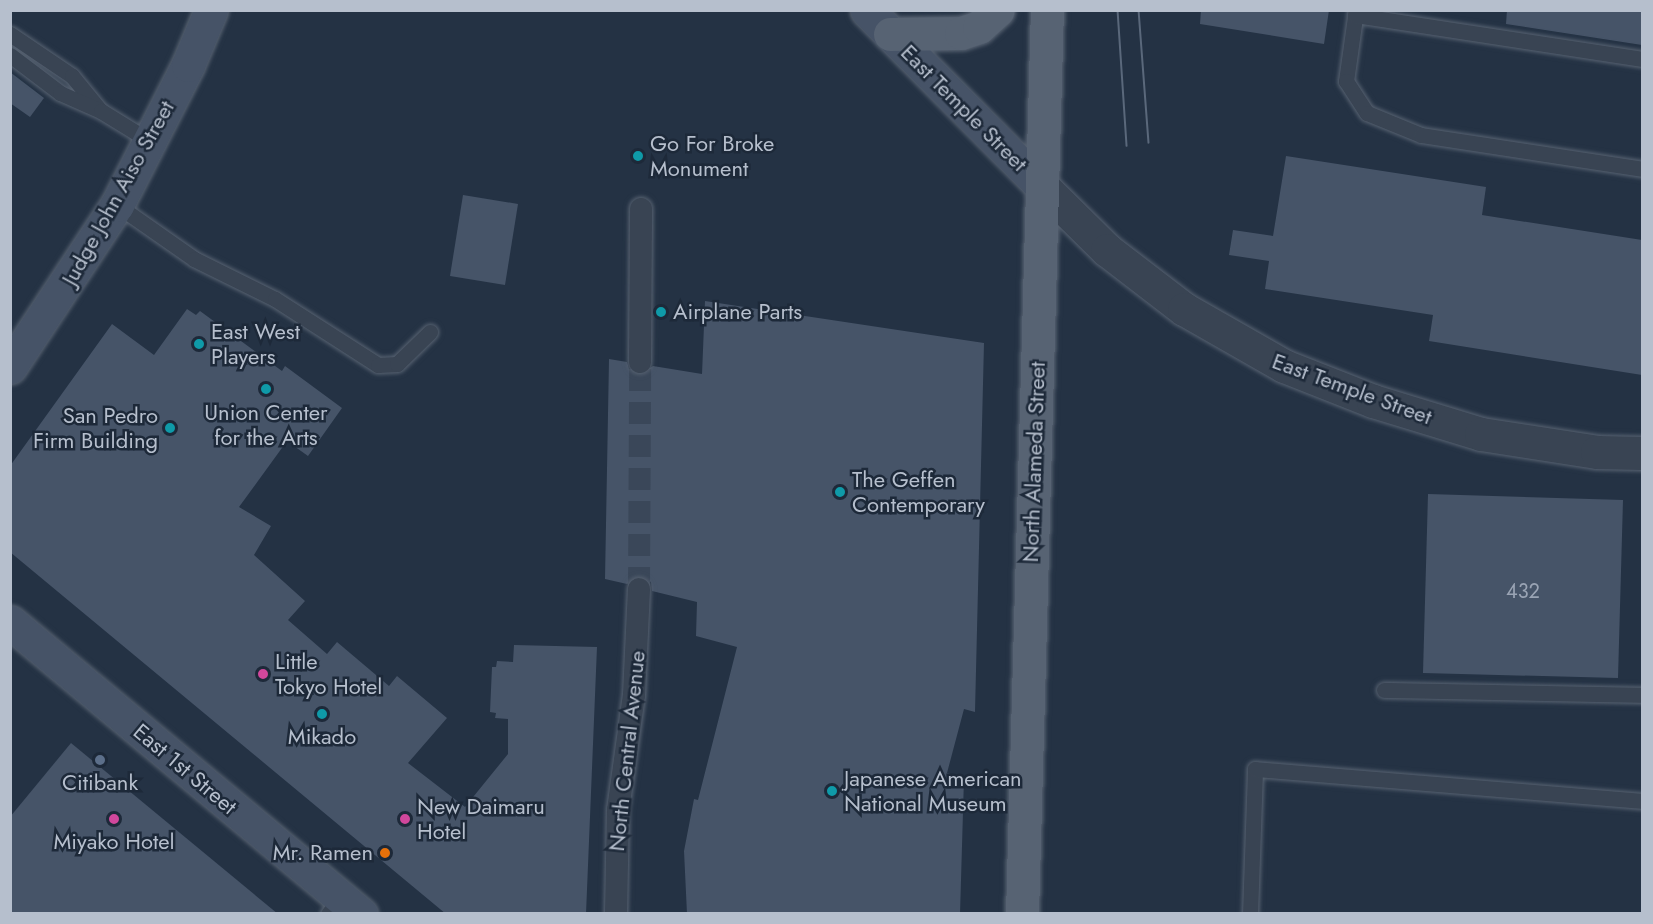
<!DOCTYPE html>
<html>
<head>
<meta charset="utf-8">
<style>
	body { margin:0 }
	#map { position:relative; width:1653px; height:924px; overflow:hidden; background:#243244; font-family:Jost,sans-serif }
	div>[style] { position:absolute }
	.building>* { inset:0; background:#465468 }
	.pedestrian-tunnel>* { height:22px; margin-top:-11px; transform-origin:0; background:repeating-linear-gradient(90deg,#3a4759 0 22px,transparent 0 33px) }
	.roads { filter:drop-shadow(0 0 2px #576271) drop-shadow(0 0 2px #576271) }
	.service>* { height:15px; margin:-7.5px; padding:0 7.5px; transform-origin:7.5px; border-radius:7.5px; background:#394453 }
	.pedestrian>* { height:22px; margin:-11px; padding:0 11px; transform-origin:11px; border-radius:11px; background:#394453 }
	.tertiary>* { height:33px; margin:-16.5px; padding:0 16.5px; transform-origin:16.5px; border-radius:16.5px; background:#394453 }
	.secondary>* { height:33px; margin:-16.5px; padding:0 16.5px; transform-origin:16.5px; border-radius:16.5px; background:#465367 }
	.primary>* { height:33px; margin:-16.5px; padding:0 16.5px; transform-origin:16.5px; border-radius:16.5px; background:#576373 }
	.tram>* { height:1.5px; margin:-0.75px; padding:0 0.75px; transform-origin:0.75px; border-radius:0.75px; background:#5a687b }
	.dots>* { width:16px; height:16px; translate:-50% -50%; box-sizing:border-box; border:3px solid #1d2939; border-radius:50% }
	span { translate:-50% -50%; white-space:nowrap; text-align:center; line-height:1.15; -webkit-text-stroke:5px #1d2939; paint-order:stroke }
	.number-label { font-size:20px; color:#9aa4b4 }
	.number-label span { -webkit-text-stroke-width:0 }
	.street-label { font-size:22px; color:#b6bfcd }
	.poi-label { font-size:22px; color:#b6bfcd }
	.left { translate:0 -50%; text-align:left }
	.right { translate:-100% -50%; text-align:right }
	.frame { position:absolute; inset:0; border:12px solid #b6bfcd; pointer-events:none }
</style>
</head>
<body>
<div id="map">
	<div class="building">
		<div style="clip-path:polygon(1201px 10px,1329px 10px,1324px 44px,1200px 24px)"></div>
		<div style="clip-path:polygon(1507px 10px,1642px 10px,1642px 45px,1506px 24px)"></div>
		<div style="clip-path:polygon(10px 72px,44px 98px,30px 117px,10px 103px)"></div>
		<div style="clip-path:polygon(1286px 156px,1486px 187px,1482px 215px,1642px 240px,1642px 375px,1429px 341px,1433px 315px,1265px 289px,1269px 261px,1229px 255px,1233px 230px,1273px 236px)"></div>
		<div style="clip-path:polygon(463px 195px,518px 204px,505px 285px,450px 276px)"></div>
		<div style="clip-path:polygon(705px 301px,984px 343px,975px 712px,964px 709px,947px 773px,964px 778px,960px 914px,687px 914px,684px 851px,694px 799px,698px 800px,737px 647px,696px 636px,697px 602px,652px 591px,651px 582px,640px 576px,627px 584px,605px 579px,609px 359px,627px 362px,629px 369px,639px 375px,653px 366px,702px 374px)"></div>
		<div style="clip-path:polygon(187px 309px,196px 315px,200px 311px,282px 371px,285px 366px,342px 408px,308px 456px,287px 441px,239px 507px,271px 526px,254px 555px,305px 601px,288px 620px,327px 654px,337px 642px,389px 686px,397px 676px,447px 718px,408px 763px,465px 807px,508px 754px,508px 719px,495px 718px,496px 713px,490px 712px,492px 667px,496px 667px,497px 661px,513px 662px,514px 645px,597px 647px,586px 914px,446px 914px,10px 552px,10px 466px,112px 324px,154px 355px)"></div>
		<div style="clip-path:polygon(1428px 494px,1623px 500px,1618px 678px,1423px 673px)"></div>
		<div style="clip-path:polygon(71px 743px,105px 771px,278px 914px,10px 914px,10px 817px)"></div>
	</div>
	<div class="pedestrian-tunnel">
		<div style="left:639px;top:589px;width:227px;rotate:-89.7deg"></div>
	</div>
	<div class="roads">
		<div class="service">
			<div style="left:1356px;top:10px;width:72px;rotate:98deg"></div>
			<div style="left:1346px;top:81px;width:38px;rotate:57deg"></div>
			<div style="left:1367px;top:113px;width:58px;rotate:22.2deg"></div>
			<div style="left:1421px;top:135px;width:224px;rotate:8.7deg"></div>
			<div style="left:1355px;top:15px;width:290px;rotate:8.7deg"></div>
			<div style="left:10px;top:34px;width:75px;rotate:34.1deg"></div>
			<div style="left:72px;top:76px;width:43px;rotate:50.7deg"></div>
			<div style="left:10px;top:55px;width:63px;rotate:37.2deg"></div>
			<div style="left:60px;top:93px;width:45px;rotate:23.7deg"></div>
			<div style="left:101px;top:111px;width:57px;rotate:31.5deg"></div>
			<div style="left:117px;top:205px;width:94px;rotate:35deg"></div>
			<div style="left:194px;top:259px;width:90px;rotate:26.3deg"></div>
			<div style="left:275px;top:299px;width:122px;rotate:32.7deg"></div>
			<div style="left:378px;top:365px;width:19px;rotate:-3deg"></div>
			<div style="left:397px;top:364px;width:46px;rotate:-44.1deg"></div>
			<div style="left:1384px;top:690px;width:258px;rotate:1.1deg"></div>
			<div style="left:328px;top:914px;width:21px;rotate:-53deg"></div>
			<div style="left:1250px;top:914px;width:145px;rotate:-88deg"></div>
			<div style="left:1255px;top:769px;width:388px;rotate:4.7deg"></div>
		</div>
		<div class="pedestrian">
			<div style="left:640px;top:362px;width:153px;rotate:-89.6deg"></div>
			<div style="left:616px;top:914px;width:104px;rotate:-88.9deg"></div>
			<div style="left:618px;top:810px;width:116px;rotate:-82.1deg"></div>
			<div style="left:634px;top:695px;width:106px;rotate:-87.3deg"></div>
		</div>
		<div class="tertiary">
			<div style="left:1041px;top:185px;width:93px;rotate:44.6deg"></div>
			<div style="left:1107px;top:250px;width:97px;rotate:37.5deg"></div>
			<div style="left:1184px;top:309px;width:115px;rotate:29.7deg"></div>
			<div style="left:1284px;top:366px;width:96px;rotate:21.5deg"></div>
			<div style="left:1373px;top:401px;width:113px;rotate:17deg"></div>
			<div style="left:1481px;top:434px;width:117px;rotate:8.8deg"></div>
			<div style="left:1597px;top:452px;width:45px;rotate:1.3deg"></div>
		</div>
		<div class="secondary">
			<div style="left:867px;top:10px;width:247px;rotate:45.2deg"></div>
			<div style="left:10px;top:367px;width:194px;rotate:-56.6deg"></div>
			<div style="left:117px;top:205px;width:157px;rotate:-63.1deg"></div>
			<div style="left:188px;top:65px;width:60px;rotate:-67.3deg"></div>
			<div style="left:10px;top:622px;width:457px;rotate:39.8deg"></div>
		</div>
		<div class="primary">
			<div style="left:890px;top:34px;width:71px;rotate:-0.8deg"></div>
			<div style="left:961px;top:33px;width:19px;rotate:-18deg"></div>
			<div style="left:979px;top:27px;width:25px;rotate:-42deg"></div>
			<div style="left:1022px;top:914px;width:904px;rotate:-88.42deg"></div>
		</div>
	</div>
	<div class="tram">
		<div style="left:1118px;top:10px;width:136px;rotate:86.2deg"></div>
		<div style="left:1139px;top:10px;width:133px;rotate:85.7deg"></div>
	</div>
	<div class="dots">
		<div style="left:638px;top:156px;background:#0f9aa8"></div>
		<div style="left:661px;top:312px;background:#0f9aa8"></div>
		<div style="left:199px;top:344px;background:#0f9aa8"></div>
		<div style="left:266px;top:389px;background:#0f9aa8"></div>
		<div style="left:170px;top:428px;background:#0f9aa8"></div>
		<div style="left:840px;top:492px;background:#0f9aa8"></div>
		<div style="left:263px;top:674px;background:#d1479c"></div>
		<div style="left:322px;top:714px;background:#0f9aa8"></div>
		<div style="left:100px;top:760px;background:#5c6f8a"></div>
		<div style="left:832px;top:791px;background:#0f9aa8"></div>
		<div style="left:114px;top:819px;background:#d1479c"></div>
		<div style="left:405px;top:819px;background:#d1479c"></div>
		<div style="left:385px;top:853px;background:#e8710a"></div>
	</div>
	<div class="number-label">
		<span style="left:1523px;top:591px">432</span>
	</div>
	<div class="street-label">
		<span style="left:964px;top:108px;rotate:45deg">East Temple Street</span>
		<span style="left:118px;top:193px;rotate:-61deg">Judge John Aiso Street</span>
		<span style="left:1352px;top:389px;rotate:20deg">East Temple Street</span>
		<span style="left:1034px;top:462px;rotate:-88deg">North Alameda Street</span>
		<span style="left:627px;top:751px;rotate:-84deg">North Central Avenue</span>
		<span style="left:185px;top:769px;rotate:40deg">East 1st Street</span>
	</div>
	<div class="poi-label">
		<span class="left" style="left:650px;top:156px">Go For Broke<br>Monument</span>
		<span class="left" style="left:673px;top:312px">Airplane Parts</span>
		<span class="left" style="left:211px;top:344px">East West<br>Players</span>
		<span style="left:266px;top:425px">Union Center<br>for the Arts</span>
		<span class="right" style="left:158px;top:428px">San Pedro<br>Firm Building</span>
		<span class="left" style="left:852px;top:492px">The Geffen<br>Contemporary</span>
		<span class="left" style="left:275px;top:674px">Little<br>Tokyo Hotel</span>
		<span style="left:322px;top:737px">Mikado</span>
		<span class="left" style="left:844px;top:791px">Japanese American<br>National Museum</span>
		<span style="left:100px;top:783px">Citibank</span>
		<span class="left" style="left:417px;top:819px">New Daimaru<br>Hotel</span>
		<span style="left:114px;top:842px">Miyako Hotel</span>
		<span class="right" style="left:373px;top:853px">Mr. Ramen</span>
	</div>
	<div class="frame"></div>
</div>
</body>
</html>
